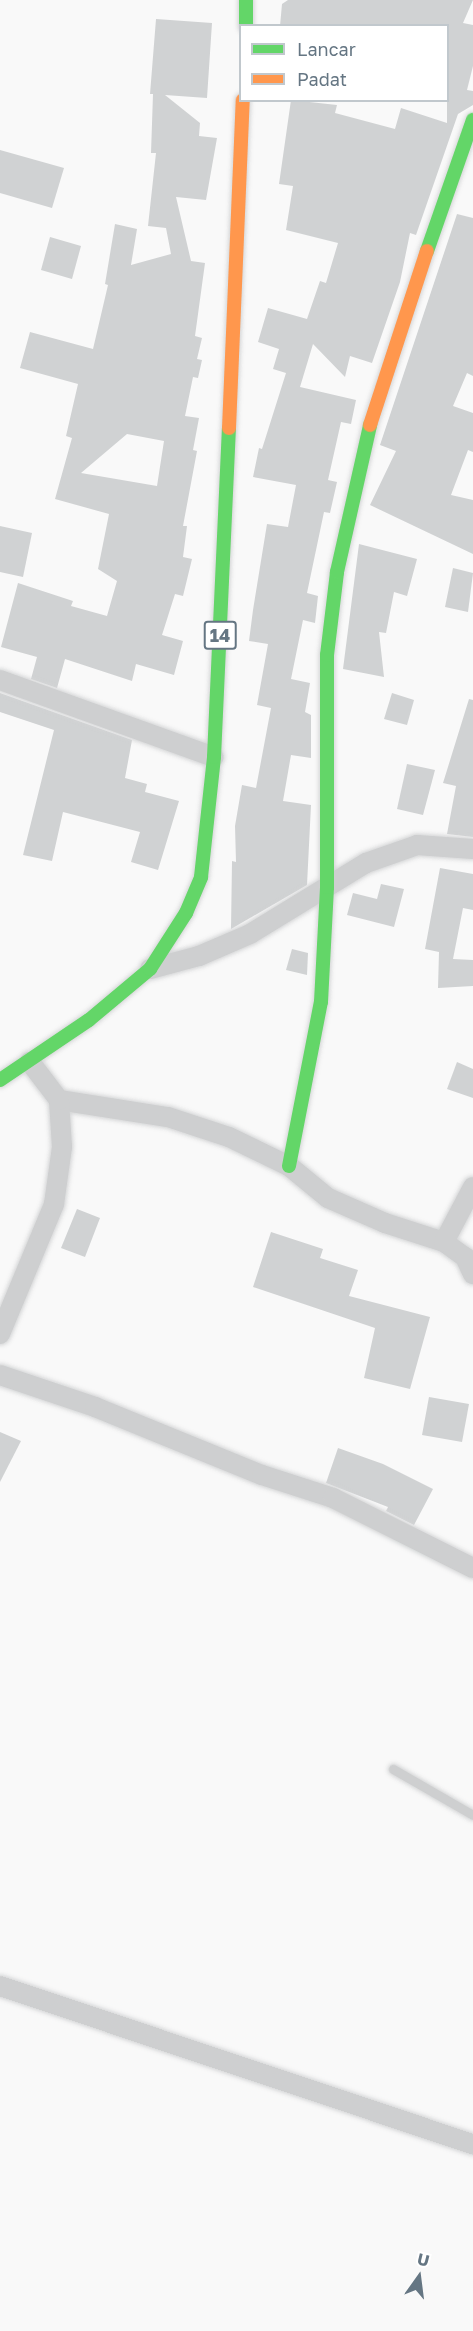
<!DOCTYPE html>
<html>
<head>
<meta charset="utf-8">
<style>
	body { margin:0 }
	#map { position:relative; width:473px; height:2331px; overflow:hidden; background:#f9f9f9; font-family:"Golos Text",sans-serif }
	div>[style] { position:absolute }
	.building>* { inset:0; background:#d0d2d3 }
	.roads { filter:drop-shadow(0 0 2px #d5d6d7) drop-shadow(0 0 2px #d5d6d7) }
	.lane>* { height:9px; margin:-4.5px; padding:0 4.5px; transform-origin:4.5px; border-radius:4.5px; background:#cecfd0 }
	.street>* { height:20px; margin:-10px; padding:0 10px; transform-origin:10px; border-radius:10px; background:#cecfd0 }
	.fast>* { height:14px; margin:-7px; padding:0 7px; transform-origin:7px; border-radius:7px; background:#63d668 }
	.slow>* { height:14px; margin:-7px; padding:0 7px; transform-origin:7px; border-radius:7px; background:#ff974d }
	span { translate:-50% -50%; white-space:nowrap; text-align:center; line-height:1.15; -webkit-text-stroke:6px #fff; paint-order:stroke }
	.shield-label span { padding:2px 4px; background:#fff; border:2px solid; border-radius:4px; -webkit-text-stroke-width:0 }
	.shield-label { font-size:18px; color:#657683; font-weight:700 }
	.legend { position:absolute; left:239px; top:24px; width:210px; height:78px; box-sizing:border-box; background:#fff; border:2px solid #c1c8cd; margin:0; padding:8px 10px; list-style:none; font-size:18px; color:#657683 }
	.legend li { display:flex; align-items:center; gap:12px; height:30px }
	.legend b { width:30px; border:2px solid #c1c8cd }
	.north { position:absolute; left:389px; top:2247px; width:60px; height:60px; -webkit-text-stroke:4px #fff; paint-order:stroke; rotate:14deg; font-size:16px; font-weight:700; line-height:24px; text-align:center; color:#657683 }
	.north::after { content:''; display:block; margin:auto; width:21px; height:27px; background:#657683; clip-path:polygon(50% 0,100% 100%,50% 72%,0 100%) }
</style>
</head>
<body>
<div id="map">
	<div class="building">
		<div style="clip-path:polygon(288px 0,473px 0,463px 23px,473px 25px,473px 66px,467px 90px,473px 91px,473px 105px,458px 114px,416px 235px,410px 233px,400px 282px,372px 363px,350px 356px,345px 377px,313px 344px,300px 387px,356px 400px,351px 424px,341px 422px,328px 480px,337px 482px,330px 513px,324px 512px,307px 593px,318px 596px,315px 623px,303px 620px,291px 679px,310px 683px,305px 712px,311px 715px,311px 758px,291px 755px,283px 801px,311px 805px,307px 885px,231px 929px,232px 861px,236px 862px,235px 826px,242px 785px,256px 788px,271px 708px,257px 705px,268px 644px,249px 641px,253px 610px,267px 524px,288px 527px,296px 485px,253px 477px,259px 448px,262px 449px,286px 373px,273px 369px,279px 349px,258px 342px,268px 308px,307px 319px,320px 281px,326px 283px,338px 243px,286px 230px,293px 186px,279px 184px,291px 100px,337px 105px,335px 113px,395px 129px,401px 108px,447px 123px,447px 26px,280px 26px,282px 4px)"></div>
		<div style="clip-path:polygon(evenodd,156px 19px,212px 23px,207px 98px,165px 95px,200px 123px,199px 136px,217px 138px,206px 200px,176px 197px,191px 261px,205px 263px,195px 336px,202px 338px,197px 359px,202px 360px,198px 378px,193px 377px,185px 416px,199px 418px,193px 450px,197px 451px,183px 526px,187px 526px,183px 557px,192px 559px,183px 596px,175px 594px,162px 635px,183px 641px,174px 675px,136px 664px,132px 681px,65px 659px,57px 688px,31px 679px,37px 657px,1px 647px,18px 583px,73px 601px,71px 606px,107px 616px,117px 581px,98px 569px,109px 514px,55px 499px,72px 438px,66px 436px,78px 384px,20px 368px,30px 332px,93px 349px,108px 285px,105px 284px,115px 224px,137px 229px,131px 265px,171px 254px,166px 228px,148px 226px,156px 153px,151px 153px,153px 94px,150px 94px,156px 19px,127px 434px,164px 441px,157px 486px,81px 473px,127px 434px)"></div>
		<div style="clip-path:polygon(0 150px,64px 168px,52px 208px,0 193px)"></div>
		<div style="clip-path:polygon(457px 214px,473px 218px,473px 376px,467px 373px,453px 406px,473px 413px,473px 452px,468px 450px,451px 495px,473px 500px,473px 554px,370px 505px,396px 451px,380px 445px)"></div>
		<div style="clip-path:polygon(50px 237px,81px 246px,72px 279px,41px 270px)"></div>
		<div style="clip-path:polygon(0 526px,32px 533px,23px 577px,0 572px)"></div>
		<div style="clip-path:polygon(359px 544px,417px 559px,407px 596px,394px 592px,386px 633px,379px 632px,384px 677px,343px 669px)"></div>
		<div style="clip-path:polygon(453px 568px,473px 573px,468px 612px,445px 607px)"></div>
		<div style="clip-path:polygon(0 693px,132px 740px,125px 778px,147px 784px,145px 792px,179px 801px,158px 870px,131px 862px,140px 832px,63px 812px,52px 861px,23px 855px,54px 730px,0 712px)"></div>
		<div style="clip-path:polygon(392px 693px,414px 700px,407px 725px,384px 719px)"></div>
		<div style="clip-path:polygon(469px 699px,473px 700px,473px 837px,447px 834px,456px 786px,443px 783px)"></div>
		<div style="clip-path:polygon(407px 764px,435px 770px,423px 815px,397px 809px)"></div>
		<div style="clip-path:polygon(440px 868px,473px 874px,473px 910px,463px 908px,453px 959px,473px 960px,473px 986px,438px 988px,439px 952px,425px 949px)"></div>
		<div style="clip-path:polygon(381px 884px,404px 889px,394px 927px,347px 915px,353px 893px,377px 899px)"></div>
		<div style="clip-path:polygon(292px 949px,308px 953px,307px 975px,286px 970px)"></div>
		<div style="clip-path:polygon(457px 1062px,473px 1069px,473px 1098px,447px 1089px)"></div>
		<div style="clip-path:polygon(77px 1209px,100px 1218px,85px 1257px,61px 1248px)"></div>
		<div style="clip-path:polygon(271px 1232px,323px 1249px,320px 1258px,358px 1270px,349px 1296px,430px 1317px,410px 1389px,364px 1378px,375px 1328px,253px 1287px)"></div>
		<div style="clip-path:polygon(429px 1397px,469px 1404px,462px 1442px,422px 1435px)"></div>
		<div style="clip-path:polygon(0 1432px,21px 1441px,0 1482px)"></div>
		<div style="clip-path:polygon(338px 1448px,383px 1464px,433px 1489px,414px 1525px,386px 1511px,388px 1507px,326px 1483px)"></div>
	</div>
	<div class="roads">
		<div class="lane">
			<div style="left:393px;top:1769px;width:92px;rotate:29.9deg"></div>
		</div>
		<div class="street">
			<div style="left:0;top:680px;width:227px;rotate:19.8deg"></div>
			<div style="left:150px;top:969px;width:51px;rotate:-14.9deg"></div>
			<div style="left:199px;top:956px;width:56px;rotate:-23.3deg"></div>
			<div style="left:250px;top:934px;width:136px;rotate:-31.5deg"></div>
			<div style="left:366px;top:863px;width:54px;rotate:-19.4deg"></div>
			<div style="left:417px;top:845px;width:56px;rotate:4.1deg"></div>
			<div style="left:59px;top:1100px;width:110px;rotate:8.9deg"></div>
			<div style="left:168px;top:1117px;width:64px;rotate:18.2deg"></div>
			<div style="left:229px;top:1137px;width:67px;rotate:25.8deg"></div>
			<div style="left:289px;top:1166px;width:50px;rotate:39.4deg"></div>
			<div style="left:328px;top:1198px;width:62px;rotate:23.7deg"></div>
			<div style="left:385px;top:1223px;width:62px;rotate:17.9deg"></div>
			<div style="left:444px;top:1242px;width:26px;rotate:36deg"></div>
			<div style="left:465px;top:1257px;width:19px;rotate:65deg"></div>
			<div style="left:444px;top:1242px;width:62px;rotate:-62.2deg"></div>
			<div style="left:0;top:1334px;width:141px;rotate:-67.4deg"></div>
			<div style="left:54px;top:1204px;width:58px;rotate:-82deg"></div>
			<div style="left:62px;top:1147px;width:47px;rotate:-93.7deg"></div>
			<div style="left:59px;top:1100px;width:48px;rotate:-127.3deg"></div>
			<div style="left:0;top:1375px;width:100px;rotate:18.6deg"></div>
			<div style="left:95px;top:1407px;width:180px;rotate:22.2deg"></div>
			<div style="left:262px;top:1475px;width:75px;rotate:17.9deg"></div>
			<div style="left:333px;top:1498px;width:157px;rotate:26.6deg"></div>
			<div style="left:0;top:1986px;width:499px;rotate:18.5deg"></div>
		</div>
		<div class="fast">
			<div style="left:246px;top:0;width:26px;rotate:90deg"></div>
			<div style="left:427px;top:251px;width:139px;rotate:-70.7deg"></div>
			<div style="left:0;top:1080px;width:107px;rotate:-34deg"></div>
			<div style="left:89px;top:1020px;width:80px;rotate:-39.9deg"></div>
			<div style="left:150px;top:969px;width:67px;rotate:-57.3deg"></div>
			<div style="left:186px;top:913px;width:39px;rotate:-67deg"></div>
			<div style="left:201px;top:877px;width:121px;rotate:-83.8deg"></div>
			<div style="left:214px;top:757px;width:329px;rotate:-87.4deg"></div>
			<div style="left:289px;top:1166px;width:167px;rotate:-79deg"></div>
			<div style="left:321px;top:1002px;width:115px;rotate:-87deg"></div>
			<div style="left:327px;top:887px;width:232px;rotate:-90deg"></div>
			<div style="left:327px;top:655px;width:84px;rotate:-83.1deg"></div>
			<div style="left:337px;top:572px;width:151px;rotate:-77.3deg"></div>
		</div>
		<div class="slow">
			<div style="left:370px;top:425px;width:183px;rotate:-71.9deg"></div>
			<div style="left:229px;top:428px;width:328px;rotate:-87.6deg"></div>
		</div>
	</div>
	<div class="shield-label">
		<span style="left:220px;top:635px">14</span>
	</div>
	<ul class="legend">
	<li><b style="height:8px;background:#63d668"></b>Lancar</li>
	<li><b style="height:8px;background:#ff974d"></b>Padat</li>
	</ul>
	<div class="north">U</div>
</div>
</body>
</html>
